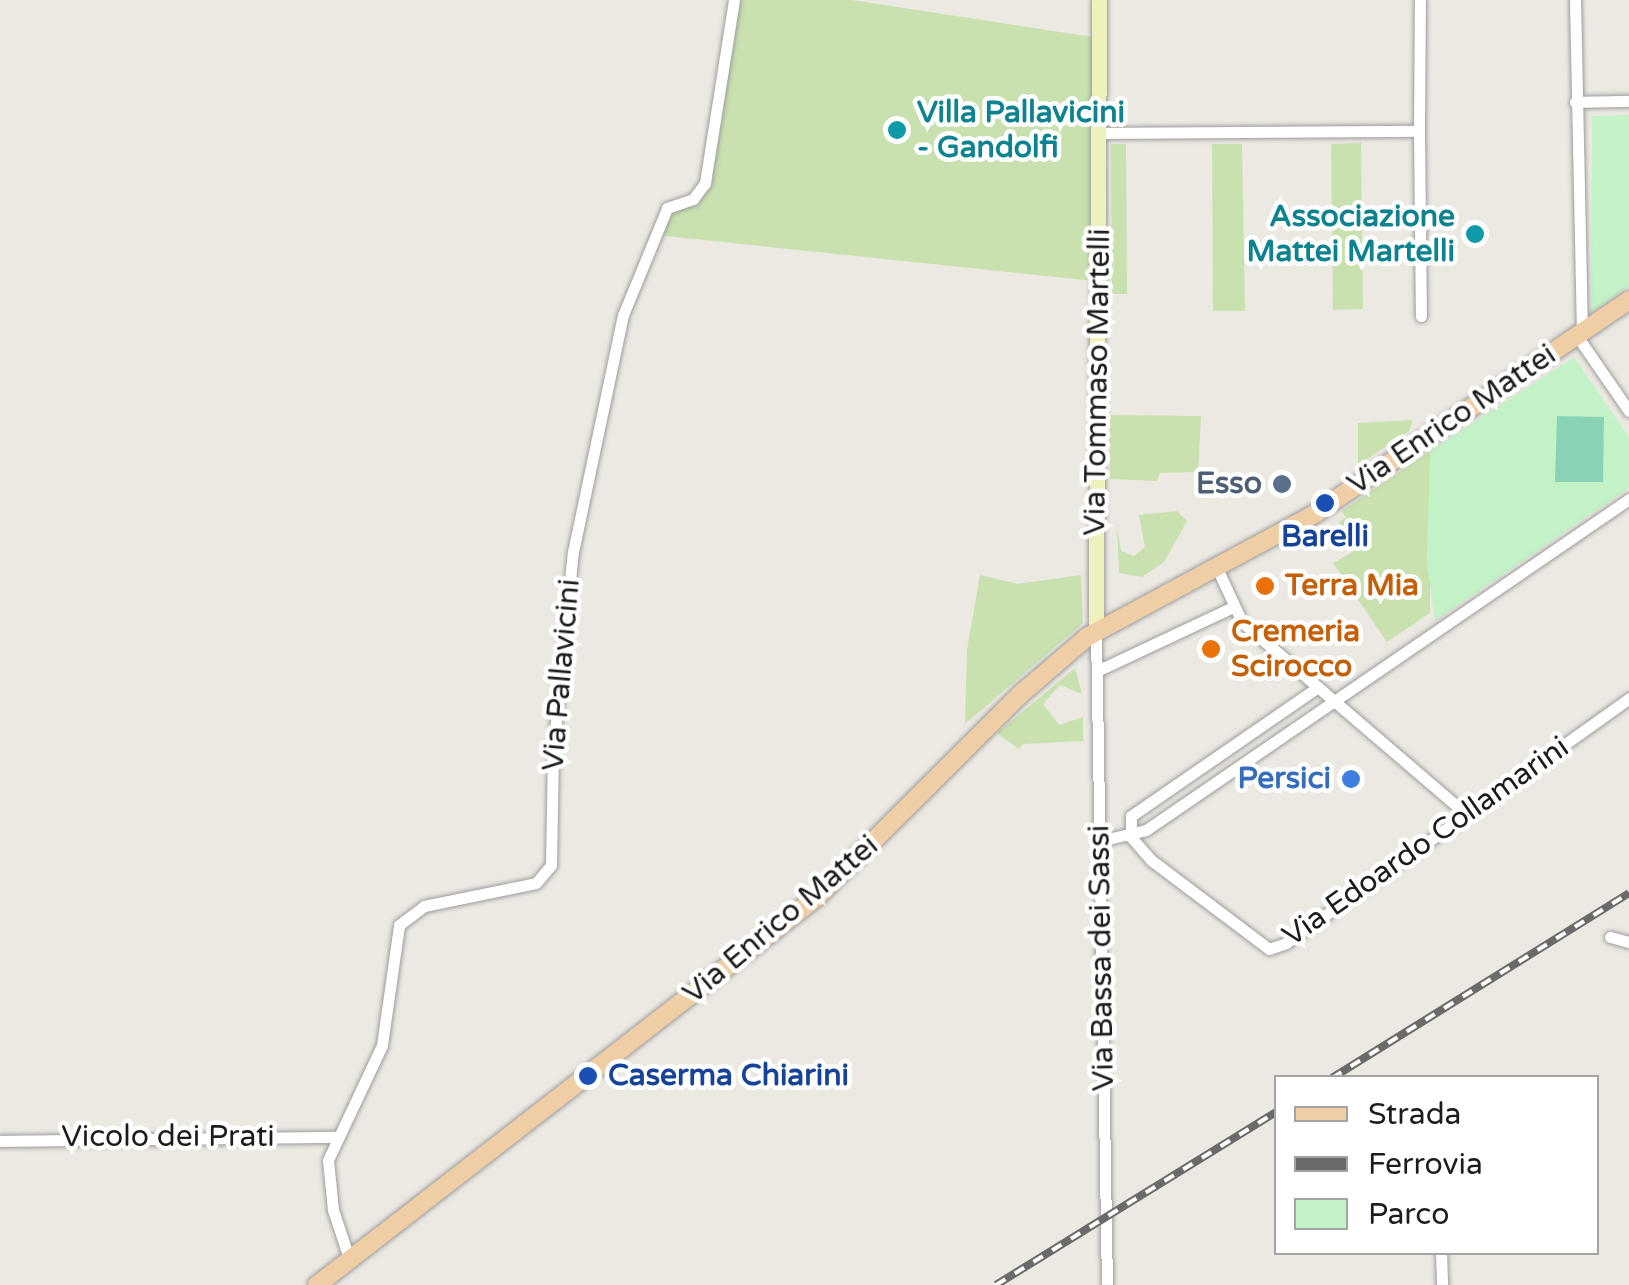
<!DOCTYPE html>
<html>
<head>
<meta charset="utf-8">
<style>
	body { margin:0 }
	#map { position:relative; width:1629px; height:1285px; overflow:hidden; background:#ece9e3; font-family:"Varela Round",sans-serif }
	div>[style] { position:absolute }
	.grass>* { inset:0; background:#c8e1af }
	.park>* { inset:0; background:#c4f2c7 }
	.pitch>* { inset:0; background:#8ad2b5 }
	.roads { filter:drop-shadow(0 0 2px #9d9d9d) drop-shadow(0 0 2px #9d9d9d) }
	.minor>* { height:11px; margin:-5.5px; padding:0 5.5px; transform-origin:5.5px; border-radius:5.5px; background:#fff }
	.secondary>* { height:15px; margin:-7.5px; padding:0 7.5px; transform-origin:7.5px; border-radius:7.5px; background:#eff1bc }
	.primary>* { height:18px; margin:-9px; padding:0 9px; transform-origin:9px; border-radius:9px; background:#f0cea5 }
	.rail>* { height:8px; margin-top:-4px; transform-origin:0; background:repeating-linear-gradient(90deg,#fff 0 11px,#6a6a6a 0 22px); box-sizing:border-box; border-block:2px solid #6a6a6a }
	.dots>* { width:28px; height:28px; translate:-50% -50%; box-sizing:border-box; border:5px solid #fff; border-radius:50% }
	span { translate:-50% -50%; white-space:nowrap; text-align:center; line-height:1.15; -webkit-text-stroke:9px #fff; paint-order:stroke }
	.culture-label { font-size:30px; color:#0d838f; font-weight:700 }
	.left { translate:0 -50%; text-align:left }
	.right { translate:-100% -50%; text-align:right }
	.street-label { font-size:30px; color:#1c1c1c }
	.service-label { font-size:30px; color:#4e5e75; font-weight:700 }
	.transit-label { font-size:30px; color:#164399; font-weight:700 }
	.food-label { font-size:30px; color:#c56008; font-weight:700 }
	.shop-label { font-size:30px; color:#366cbe; font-weight:700 }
	.legend { position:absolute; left:1274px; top:1075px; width:325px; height:180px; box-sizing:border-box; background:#fff; border:2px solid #a4a4a4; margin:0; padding:12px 18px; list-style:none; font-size:30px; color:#1c1c1c }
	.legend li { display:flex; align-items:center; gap:20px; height:50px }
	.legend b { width:50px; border:2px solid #a4a4a4 }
</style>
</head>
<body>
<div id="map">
	<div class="grass">
		<div style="clip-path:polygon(731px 0,852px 0,1092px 37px,1094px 281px,656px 235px,667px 208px,693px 199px,705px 183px)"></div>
		<div style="clip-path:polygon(1361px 143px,1363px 309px,1333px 310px,1331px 144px)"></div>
		<div style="clip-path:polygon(1111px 144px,1126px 144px,1127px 294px,1112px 294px)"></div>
		<div style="clip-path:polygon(1212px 144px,1242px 144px,1245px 311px,1213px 311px)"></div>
		<div style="clip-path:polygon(1110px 415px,1201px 416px,1198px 472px,1160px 473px,1157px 481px,1110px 479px)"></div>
		<div style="clip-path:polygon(1413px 420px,1409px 431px,1358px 465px,1358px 423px)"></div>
		<div style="clip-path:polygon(1430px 451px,1430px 613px,1387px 642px,1333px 563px,1354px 551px,1339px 522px,1346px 518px,1342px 511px)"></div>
		<div style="clip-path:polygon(1177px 511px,1187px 521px,1164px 562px,1142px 577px,1119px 573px,1117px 527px,1121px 551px,1134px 556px,1145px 547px,1139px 515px)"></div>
		<div style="clip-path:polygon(980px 575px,1018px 584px,1081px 575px,1083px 623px,965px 724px,967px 649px)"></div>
		<div style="clip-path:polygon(1075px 668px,1082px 694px,1060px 685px,1043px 704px,1059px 725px,1083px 717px,1083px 741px,1023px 744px,1019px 749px,997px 733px)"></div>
	</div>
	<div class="park">
		<div style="clip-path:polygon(1629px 115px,1629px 286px,1591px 313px,1592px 116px)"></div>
		<div style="clip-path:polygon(1574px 357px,1629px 437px,1629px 488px,1435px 621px,1427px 562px,1430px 451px)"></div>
	</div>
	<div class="pitch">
		<div style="clip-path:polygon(1557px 416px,1604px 417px,1603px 482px,1555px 482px)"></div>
	</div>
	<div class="roads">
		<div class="minor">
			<div style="left:1575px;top:0;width:333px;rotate:88.8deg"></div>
			<div style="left:1575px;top:102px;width:54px;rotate:-1.1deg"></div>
			<div style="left:1419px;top:131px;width:185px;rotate:89.4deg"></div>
			<div style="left:1099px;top:133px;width:320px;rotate:-0.4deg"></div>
			<div style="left:1419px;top:131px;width:131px;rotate:-89.6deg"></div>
			<div style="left:1577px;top:336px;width:91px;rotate:55.3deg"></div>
			<div style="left:1216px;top:566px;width:62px;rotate:65.1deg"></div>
			<div style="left:1242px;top:622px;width:296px;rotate:40.6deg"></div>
			<div style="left:1096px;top:631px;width:654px;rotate:89.04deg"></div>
			<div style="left:1097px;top:671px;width:150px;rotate:-25.2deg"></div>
			<div style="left:1318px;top:687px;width:227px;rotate:145.4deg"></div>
			<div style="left:1131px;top:816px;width:21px;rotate:90deg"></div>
			<div style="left:1131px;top:837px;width:30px;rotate:49deg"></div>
			<div style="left:1151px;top:860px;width:148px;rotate:37deg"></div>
			<div style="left:1269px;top:949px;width:18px;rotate:-19deg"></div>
			<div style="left:1286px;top:943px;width:422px;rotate:-35.5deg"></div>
			<div style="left:1099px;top:841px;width:48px;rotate:-13.2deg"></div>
			<div style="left:1146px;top:830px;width:586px;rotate:-34.42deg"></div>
			<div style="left:1610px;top:937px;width:20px;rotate:15deg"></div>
			<div style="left:0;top:1141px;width:335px;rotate:-0.7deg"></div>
			<div style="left:1441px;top:1252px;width:33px;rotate:88deg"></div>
			<div style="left:350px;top:1261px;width:54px;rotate:-108.4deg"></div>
			<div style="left:333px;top:1210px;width:50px;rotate:-95.7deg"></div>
			<div style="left:328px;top:1160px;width:127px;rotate:-64.8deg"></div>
			<div style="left:382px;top:1045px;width:121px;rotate:-81.9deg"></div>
			<div style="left:399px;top:925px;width:31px;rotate:-37deg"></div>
			<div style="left:424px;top:906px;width:114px;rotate:-11.6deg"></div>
			<div style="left:536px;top:883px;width:23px;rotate:-50deg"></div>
			<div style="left:551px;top:865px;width:114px;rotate:-89deg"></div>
			<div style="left:553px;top:751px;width:200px;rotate:-84.3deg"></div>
			<div style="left:573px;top:552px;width:242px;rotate:-78.1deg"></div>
			<div style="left:623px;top:315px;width:116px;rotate:-67.6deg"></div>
			<div style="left:667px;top:208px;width:28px;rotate:-19deg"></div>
			<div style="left:693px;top:199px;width:20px;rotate:-53deg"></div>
			<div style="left:705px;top:183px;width:185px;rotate:-81deg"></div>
		</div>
		<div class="secondary">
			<div style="left:1096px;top:631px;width:631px;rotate:-89.73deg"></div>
		</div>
		<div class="primary">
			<div style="left:317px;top:1285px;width:633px;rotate:-37.81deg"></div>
			<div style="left:817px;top:897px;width:289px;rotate:-44.9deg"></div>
			<div style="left:1022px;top:693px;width:86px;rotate:-40.7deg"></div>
			<div style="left:1087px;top:637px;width:260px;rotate:-28.4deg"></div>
			<div style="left:1316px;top:513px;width:379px;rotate:-34.2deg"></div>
		</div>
	</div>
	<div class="rail">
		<div style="left:1332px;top:1078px;width:350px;rotate:-31.9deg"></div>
		<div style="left:996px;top:1285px;width:329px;rotate:-31.7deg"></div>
	</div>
	<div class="dots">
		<div style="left:897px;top:130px;background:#0f9aa8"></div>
		<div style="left:1475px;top:234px;background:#0f9aa8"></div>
		<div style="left:1282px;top:484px;background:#5c6f8a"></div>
		<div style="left:1325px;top:503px;background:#1a4fb4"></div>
		<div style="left:1265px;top:586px;background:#e8710a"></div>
		<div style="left:1211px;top:649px;background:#e8710a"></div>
		<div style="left:1351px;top:779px;background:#3f7fe0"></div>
		<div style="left:588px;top:1076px;background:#1a4fb4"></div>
	</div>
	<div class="culture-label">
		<span class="left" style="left:917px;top:130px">Villa Pallavicini<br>- Gandolfi</span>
		<span class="right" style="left:1455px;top:234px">Associazione<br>Mattei Martelli</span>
	</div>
	<div class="street-label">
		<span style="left:1098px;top:382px;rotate:-89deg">Via Tommaso Martelli</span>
		<span style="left:1452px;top:420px;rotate:-34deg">Via Enrico Mattei</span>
		<span style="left:562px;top:675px;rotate:-85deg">Via Pallavicini</span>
		<span style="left:1426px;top:842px;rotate:-35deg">Via Edoardo Collamarini</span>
		<span style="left:781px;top:920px;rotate:-40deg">Via Enrico Mattei</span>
		<span style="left:1102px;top:958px;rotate:-91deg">Via Bassa dei Sassi</span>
		<span style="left:168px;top:1137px">Vicolo dei Prati</span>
	</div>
	<div class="service-label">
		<span class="right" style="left:1262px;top:484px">Esso</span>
	</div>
	<div class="transit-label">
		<span style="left:1325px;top:537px">Barelli</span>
		<span class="left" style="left:608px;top:1076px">Caserma Chiarini</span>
	</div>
	<div class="food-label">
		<span class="left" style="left:1285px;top:586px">Terra Mia</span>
		<span class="left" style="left:1231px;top:649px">Cremeria<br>Scirocco</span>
	</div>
	<div class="shop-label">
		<span class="right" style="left:1331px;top:779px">Persici</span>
	</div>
	<ul class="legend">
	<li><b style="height:12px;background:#f0cea5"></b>Strada</li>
	<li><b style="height:12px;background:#6a6a6a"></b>Ferrovia</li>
	<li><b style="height:28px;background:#c4f2c7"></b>Parco</li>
	</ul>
</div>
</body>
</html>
